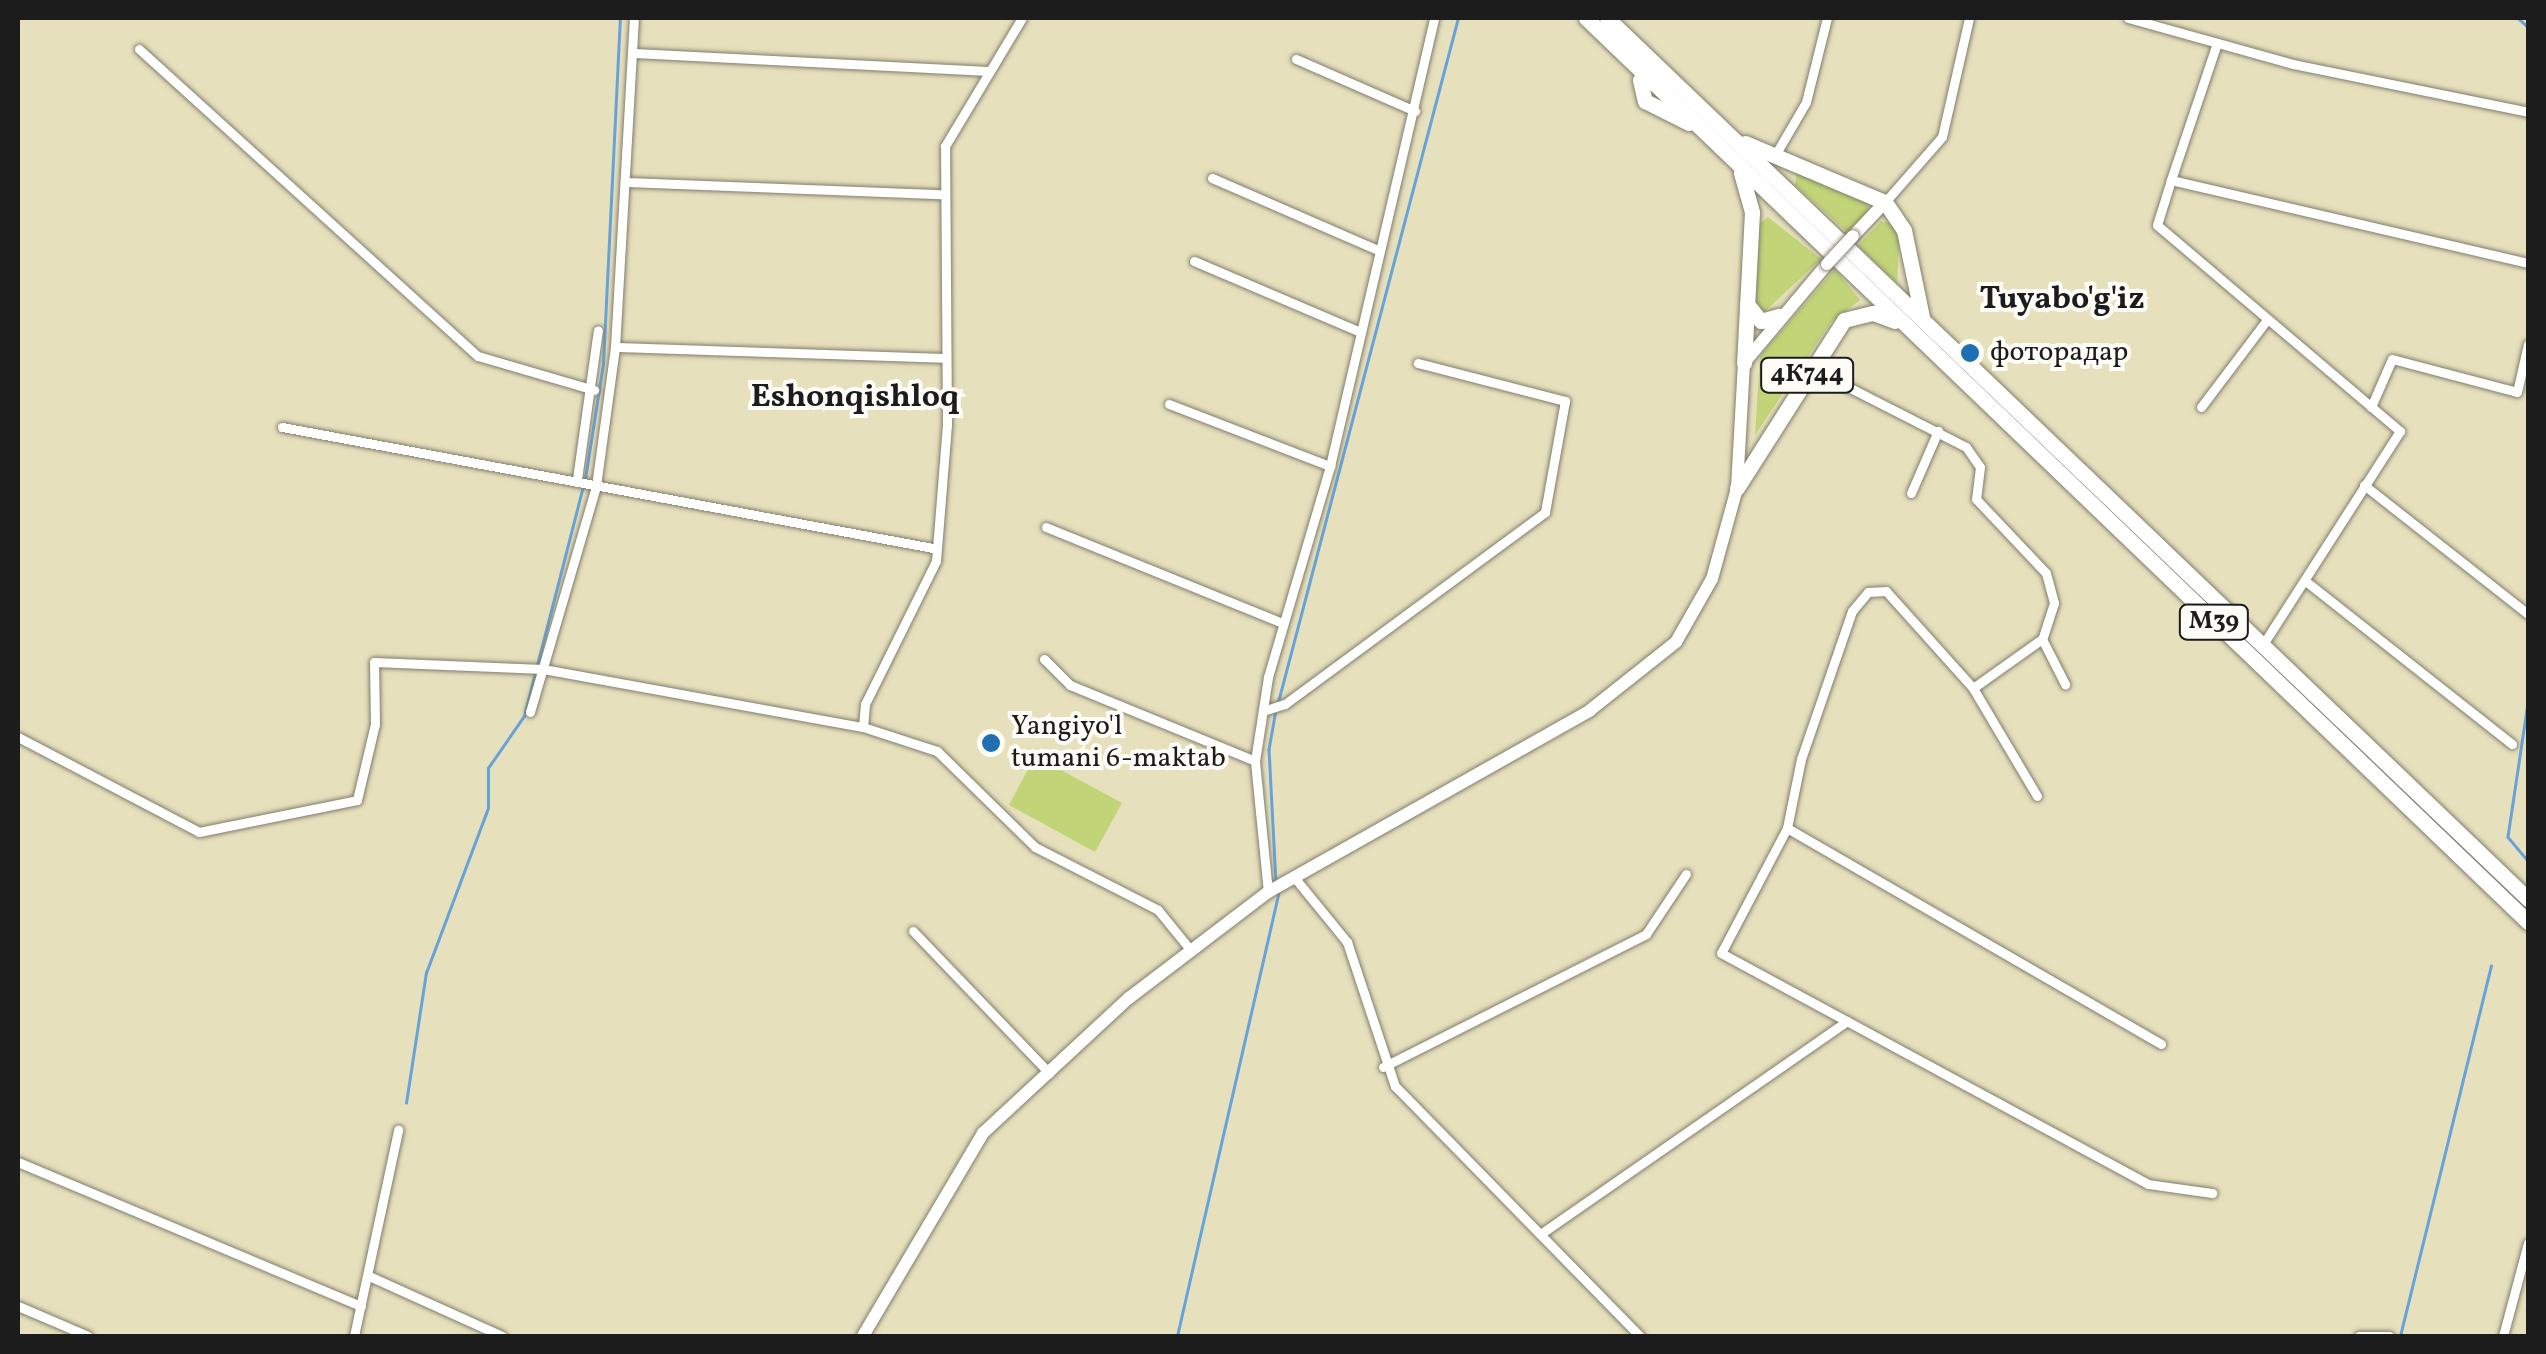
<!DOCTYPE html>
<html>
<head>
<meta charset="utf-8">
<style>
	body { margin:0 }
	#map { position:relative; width:2546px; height:1354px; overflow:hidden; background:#e6e0bd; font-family:Vollkorn,serif }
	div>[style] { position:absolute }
	.green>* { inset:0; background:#c1d477 }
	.stream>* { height:2.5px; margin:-1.25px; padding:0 1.25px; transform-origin:1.25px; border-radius:1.25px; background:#67a3d8 }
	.roads { filter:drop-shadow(0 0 2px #817e6c) drop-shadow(0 0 2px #817e6c) }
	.minor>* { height:9px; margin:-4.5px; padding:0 4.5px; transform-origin:4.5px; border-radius:4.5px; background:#fff }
	.secondary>* { height:12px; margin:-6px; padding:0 6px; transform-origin:6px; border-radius:6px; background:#fff }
	.trunk>* { height:15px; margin:-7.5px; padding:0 7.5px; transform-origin:7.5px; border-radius:7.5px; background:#fff }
	.bridges { filter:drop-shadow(0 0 2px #817e6c) drop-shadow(0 0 2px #817e6c) }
	.secondary-bridge>* { height:12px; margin:-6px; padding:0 6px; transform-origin:6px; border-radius:6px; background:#fff }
	.dots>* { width:28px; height:28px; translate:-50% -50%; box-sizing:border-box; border:5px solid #fdfcf7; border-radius:50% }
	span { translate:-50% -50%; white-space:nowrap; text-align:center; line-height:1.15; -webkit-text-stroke:8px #fdfcf7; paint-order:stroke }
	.shield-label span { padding:2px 8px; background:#fdfcf7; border:2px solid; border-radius:8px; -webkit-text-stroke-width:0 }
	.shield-label { font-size:25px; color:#1c1c1c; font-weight:700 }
	.poi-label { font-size:28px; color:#1c1c1c }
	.left { translate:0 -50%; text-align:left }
	.quarter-label { font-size:32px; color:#1c1c1c; font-weight:700 }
	.frame { position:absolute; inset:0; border:20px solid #1c1c1c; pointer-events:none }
</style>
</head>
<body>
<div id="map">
	<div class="green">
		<div style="clip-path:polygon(1797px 172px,1868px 201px,1868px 214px,1847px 232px,1795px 185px)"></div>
		<div style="clip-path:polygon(1768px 217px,1821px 259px,1763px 313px,1753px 306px,1758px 225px)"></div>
		<div style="clip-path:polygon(1881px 221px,1894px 224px,1899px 243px,1897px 283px,1858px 246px)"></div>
		<div style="clip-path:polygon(1835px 269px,1860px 300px,1831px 322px,1755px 435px,1760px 356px)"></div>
		<div style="clip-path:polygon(1035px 756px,1122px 803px,1095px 852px,1009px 805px)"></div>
	</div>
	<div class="stream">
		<div style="left:2518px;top:18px;width:13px;rotate:42deg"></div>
		<div style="left:585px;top:479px;width:116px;rotate:-81.1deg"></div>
		<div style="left:603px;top:364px;width:346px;rotate:-87.2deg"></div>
		<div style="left:1278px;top:702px;width:707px;rotate:-75.26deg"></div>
		<div style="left:2528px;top:703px;width:135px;rotate:98.5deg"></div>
		<div style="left:2508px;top:837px;width:31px;rotate:50deg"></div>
		<div style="left:1276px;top:710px;width:40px;rotate:100deg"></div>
		<div style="left:1269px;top:749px;width:132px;rotate:87deg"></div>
		<div style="left:406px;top:1103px;width:132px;rotate:-81.3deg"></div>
		<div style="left:426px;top:973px;width:176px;rotate:-69.4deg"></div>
		<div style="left:488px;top:808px;width:40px;rotate:-90deg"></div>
		<div style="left:488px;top:768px;width:63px;rotate:-55.3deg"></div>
		<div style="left:524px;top:716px;width:236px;rotate:-75.6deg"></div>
		<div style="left:1177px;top:1336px;width:453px;rotate:-77.1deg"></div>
		<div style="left:2400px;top:1336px;width:381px;rotate:-76.2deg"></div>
	</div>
	<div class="roads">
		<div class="minor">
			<div style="left:2128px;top:18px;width:171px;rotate:15.6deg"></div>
			<div style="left:2293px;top:64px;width:240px;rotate:11.5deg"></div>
			<div style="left:2217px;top:43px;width:145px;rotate:108.6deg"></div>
			<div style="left:2171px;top:180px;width:367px;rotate:13.1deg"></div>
			<div style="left:139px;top:49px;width:457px;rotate:42.2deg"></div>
			<div style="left:478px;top:356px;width:121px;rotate:16.3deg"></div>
			<div style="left:634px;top:53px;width:355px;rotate:2.9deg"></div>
			<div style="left:1296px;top:59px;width:130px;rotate:23.6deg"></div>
			<div style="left:1774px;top:157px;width:64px;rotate:-59.8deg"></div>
			<div style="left:1806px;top:102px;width:87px;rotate:-76deg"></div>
			<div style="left:1212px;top:178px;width:178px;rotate:23.5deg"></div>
			<div style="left:2171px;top:180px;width:47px;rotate:107.3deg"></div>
			<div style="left:2157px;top:225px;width:319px;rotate:40.3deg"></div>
			<div style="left:2400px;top:431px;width:255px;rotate:122.7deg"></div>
			<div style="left:625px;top:182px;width:318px;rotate:2.2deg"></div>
			<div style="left:1885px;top:202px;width:86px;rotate:-48.8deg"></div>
			<div style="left:1942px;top:137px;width:122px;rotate:-77.2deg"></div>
			<div style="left:1194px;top:261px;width:178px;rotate:23.1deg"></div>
			<div style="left:615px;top:347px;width:331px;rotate:1.9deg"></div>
			<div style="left:1811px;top:368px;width:174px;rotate:27deg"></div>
			<div style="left:1966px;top:447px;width:24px;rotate:55deg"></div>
			<div style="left:1980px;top:467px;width:32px;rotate:97deg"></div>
			<div style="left:1976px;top:499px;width:102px;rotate:46.6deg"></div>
			<div style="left:2046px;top:573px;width:31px;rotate:75deg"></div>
			<div style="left:2054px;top:603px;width:38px;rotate:108deg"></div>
			<div style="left:2042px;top:639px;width:51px;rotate:62.9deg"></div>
			<div style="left:1169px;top:404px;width:173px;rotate:21.1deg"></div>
			<div style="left:2201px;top:407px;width:108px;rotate:-52.9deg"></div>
			<div style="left:2371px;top:407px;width:52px;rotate:-66.4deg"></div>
			<div style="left:2392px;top:359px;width:129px;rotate:14.8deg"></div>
			<div style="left:2517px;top:392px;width:49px;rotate:-77.1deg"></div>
			<div style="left:282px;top:427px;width:662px;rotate:10.53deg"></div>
			<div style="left:577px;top:479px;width:150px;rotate:-82deg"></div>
			<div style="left:2364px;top:485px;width:209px;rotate:38.2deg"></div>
			<div style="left:1911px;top:493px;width:68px;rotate:-66.5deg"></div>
			<div style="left:1046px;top:527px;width:255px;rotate:22.1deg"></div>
			<div style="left:2308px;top:583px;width:260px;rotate:38.3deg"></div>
			<div style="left:1044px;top:659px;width:37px;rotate:45deg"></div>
			<div style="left:1070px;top:685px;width:200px;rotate:22.3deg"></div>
			<div style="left:1973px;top:688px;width:85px;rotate:-35.4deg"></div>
			<div style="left:1263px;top:711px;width:23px;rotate:-18deg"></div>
			<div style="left:1285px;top:704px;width:323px;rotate:-36.4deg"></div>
			<div style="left:1545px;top:512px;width:113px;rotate:-79.8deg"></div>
			<div style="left:1565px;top:401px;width:152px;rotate:-165.5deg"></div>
			<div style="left:530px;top:712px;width:235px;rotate:-73.7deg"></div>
			<div style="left:596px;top:486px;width:140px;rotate:-82.2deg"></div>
			<div style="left:615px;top:347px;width:330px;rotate:-86.7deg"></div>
			<div style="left:863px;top:727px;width:23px;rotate:-85deg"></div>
			<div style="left:865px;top:704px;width:160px;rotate:-63.6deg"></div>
			<div style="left:936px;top:561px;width:136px;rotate:-85.4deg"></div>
			<div style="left:947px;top:425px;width:279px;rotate:-90.4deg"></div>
			<div style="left:945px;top:146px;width:149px;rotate:-59deg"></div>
			<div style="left:18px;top:737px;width:204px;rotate:27.7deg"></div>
			<div style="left:199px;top:832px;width:161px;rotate:-11.4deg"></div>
			<div style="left:357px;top:800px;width:78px;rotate:-76.7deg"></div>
			<div style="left:375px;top:724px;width:62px;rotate:-90.9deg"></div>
			<div style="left:374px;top:662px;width:169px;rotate:2.4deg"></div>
			<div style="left:543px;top:669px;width:325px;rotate:10.3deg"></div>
			<div style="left:863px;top:727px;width:78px;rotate:18deg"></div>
			<div style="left:937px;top:751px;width:137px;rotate:44.4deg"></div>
			<div style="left:1035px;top:847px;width:138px;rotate:27.1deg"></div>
			<div style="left:1158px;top:910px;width:49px;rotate:50.8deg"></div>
			<div style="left:2037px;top:796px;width:126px;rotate:-120.7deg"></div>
			<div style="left:1973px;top:688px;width:130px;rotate:-131.9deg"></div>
			<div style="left:1886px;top:591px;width:18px;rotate:177deg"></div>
			<div style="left:1868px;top:592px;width:25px;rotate:130deg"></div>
			<div style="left:1852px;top:611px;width:157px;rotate:109deg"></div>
			<div style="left:1801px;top:759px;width:70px;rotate:101.5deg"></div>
			<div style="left:1787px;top:828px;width:141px;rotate:117.8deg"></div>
			<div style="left:1721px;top:953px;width:485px;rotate:28.4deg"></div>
			<div style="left:2148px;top:1184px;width:65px;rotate:8deg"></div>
			<div style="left:1787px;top:828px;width:432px;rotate:30deg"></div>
			<div style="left:1294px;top:877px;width:84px;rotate:50.8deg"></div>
			<div style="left:1347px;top:942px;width:152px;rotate:71.6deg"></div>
			<div style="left:1395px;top:1086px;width:350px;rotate:45.6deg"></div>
			<div style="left:1268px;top:892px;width:132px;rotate:-95.7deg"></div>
			<div style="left:1255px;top:761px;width:85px;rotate:-81.2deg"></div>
			<div style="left:1268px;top:677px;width:220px;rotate:-73.6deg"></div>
			<div style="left:1330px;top:466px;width:460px;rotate:-76.9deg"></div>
			<div style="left:913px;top:931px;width:197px;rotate:46.2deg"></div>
			<div style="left:1383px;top:1067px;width:295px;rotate:-26.8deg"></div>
			<div style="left:1646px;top:934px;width:72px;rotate:-56.3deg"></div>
			<div style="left:18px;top:1162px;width:372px;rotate:22.8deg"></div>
			<div style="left:1542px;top:1233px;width:371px;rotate:-34.8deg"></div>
			<div style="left:369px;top:1276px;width:146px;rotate:24.3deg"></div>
			<div style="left:18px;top:1306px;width:76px;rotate:23.2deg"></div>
			<div style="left:354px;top:1336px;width:211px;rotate:-77.9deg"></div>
			<div style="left:2359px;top:1336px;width:30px"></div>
			<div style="left:2503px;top:1336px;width:96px;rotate:-75deg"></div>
		</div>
		<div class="secondary">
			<div style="left:1853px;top:236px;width:47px;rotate:-46.7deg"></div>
			<div style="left:863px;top:1336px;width:236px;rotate:-59.4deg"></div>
			<div style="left:983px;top:1133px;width:199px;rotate:-42.8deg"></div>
			<div style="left:1129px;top:998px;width:175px;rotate:-37.3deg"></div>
			<div style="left:1268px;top:892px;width:369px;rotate:-29.4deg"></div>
			<div style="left:1589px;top:711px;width:111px;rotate:-38.4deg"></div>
			<div style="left:1676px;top:642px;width:73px;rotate:-60.3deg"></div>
			<div style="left:1712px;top:579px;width:94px;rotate:-74.6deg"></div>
			<div style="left:1737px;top:488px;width:125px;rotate:-86.8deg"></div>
			<div style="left:1744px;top:363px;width:129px;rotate:-50deg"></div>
		</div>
		<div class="trunk">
			<div style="left:1586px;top:18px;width:1306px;rotate:43.82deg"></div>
			<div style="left:1607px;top:18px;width:1275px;rotate:43.73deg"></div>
			<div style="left:1649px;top:69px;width:14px;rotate:129deg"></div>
			<div style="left:1640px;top:80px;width:22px;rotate:77deg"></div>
			<div style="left:1645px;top:101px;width:49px;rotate:26.6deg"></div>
			<div style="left:1745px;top:143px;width:152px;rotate:22.9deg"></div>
			<div style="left:1885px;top:202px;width:34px;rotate:56deg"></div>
			<div style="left:1904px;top:230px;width:89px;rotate:78.3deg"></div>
			<div style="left:1741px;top:173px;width:41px;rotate:74.2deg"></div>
			<div style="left:1752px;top:212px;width:151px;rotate:93deg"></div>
			<div style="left:1747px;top:304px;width:22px;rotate:51deg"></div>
			<div style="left:1761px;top:321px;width:19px;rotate:-16deg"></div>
			<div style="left:1737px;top:488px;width:199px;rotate:-57.5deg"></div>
			<div style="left:1844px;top:320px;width:30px;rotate:-14deg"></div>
			<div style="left:1873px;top:313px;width:23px;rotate:20deg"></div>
		</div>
	</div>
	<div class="bridges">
		<div class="secondary-bridge">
			<div style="left:1827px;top:264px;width:38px;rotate:-47deg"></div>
		</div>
	</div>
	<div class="dots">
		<div style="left:1970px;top:353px;background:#1f6fb2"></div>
		<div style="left:991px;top:743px;background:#1f6fb2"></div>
	</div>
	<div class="shield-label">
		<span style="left:1807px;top:375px">4К744</span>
		<span style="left:2214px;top:622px">M39</span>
	</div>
	<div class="poi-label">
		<span class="left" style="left:1990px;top:353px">фоторадар</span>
		<span class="left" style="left:1011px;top:743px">Yangiyo'l<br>tumani 6-maktab</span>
	</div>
	<div class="quarter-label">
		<span style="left:2062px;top:300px">Tuyabo'g'iz</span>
		<span style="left:855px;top:398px">Eshonqishloq</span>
	</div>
	<div class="frame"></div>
</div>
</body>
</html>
